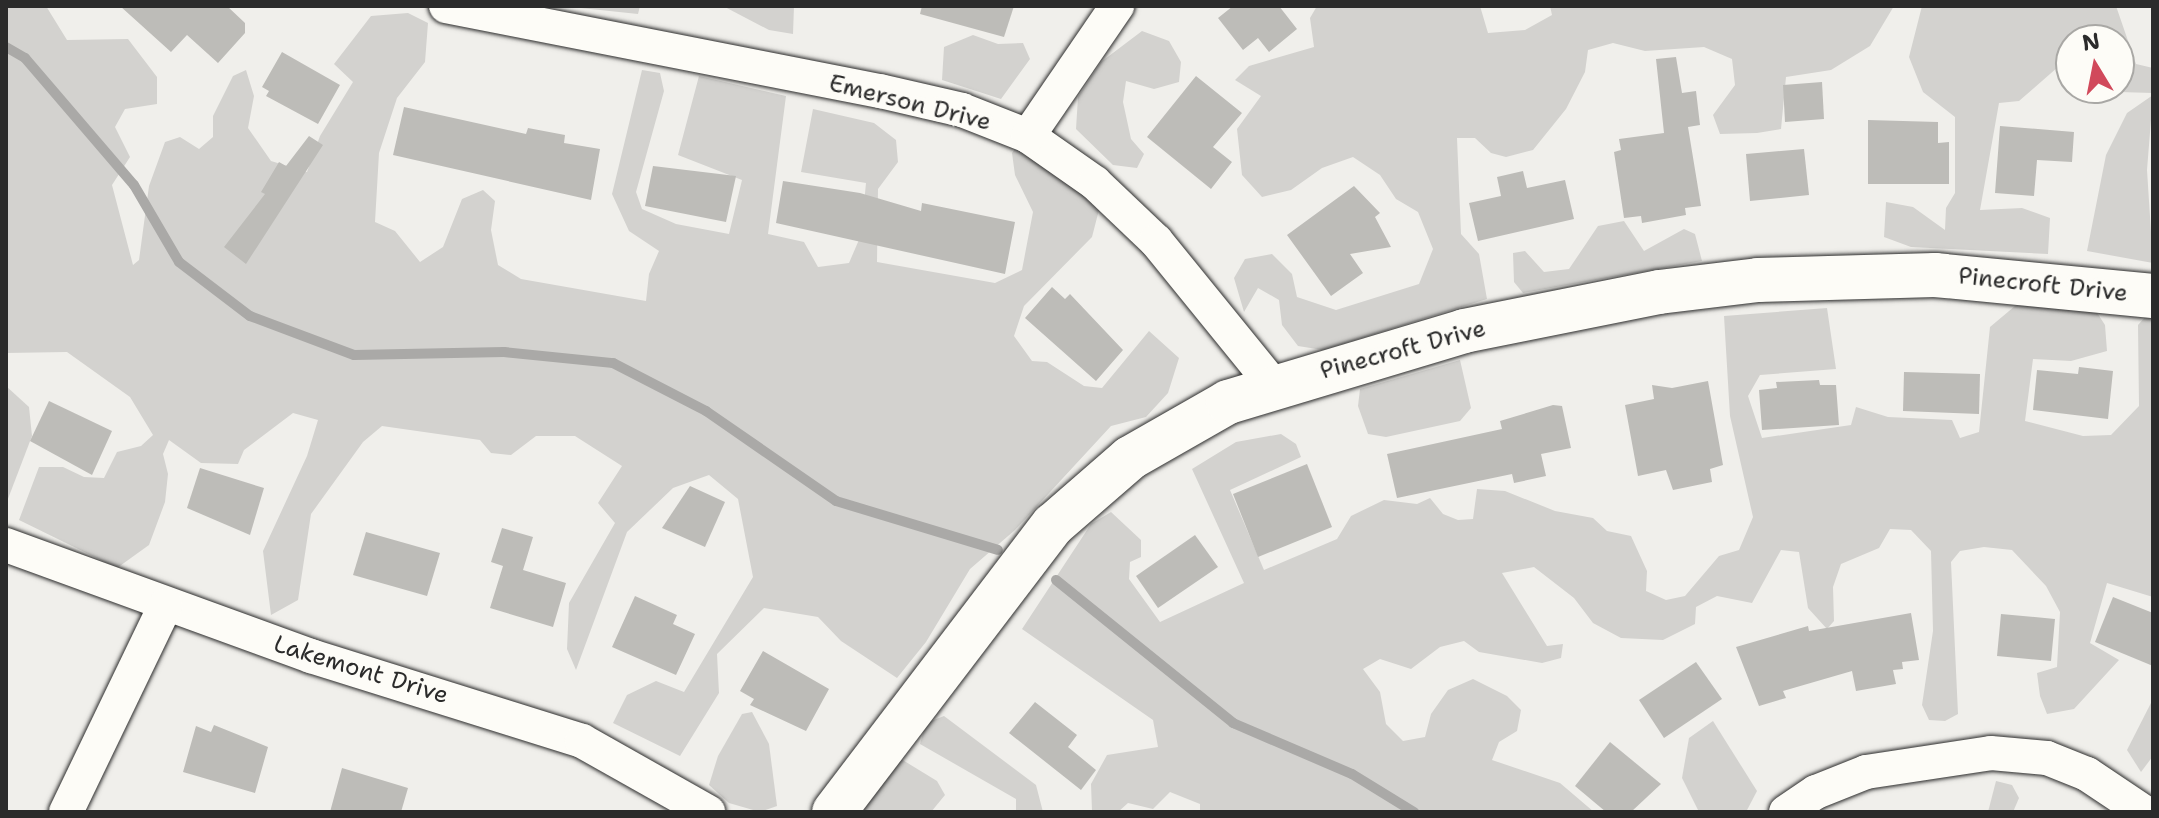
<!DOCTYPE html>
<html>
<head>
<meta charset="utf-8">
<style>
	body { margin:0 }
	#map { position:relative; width:2159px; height:818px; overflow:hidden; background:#f0efeb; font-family:"Shantell Sans",sans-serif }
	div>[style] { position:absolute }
	.green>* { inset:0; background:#d3d2cf }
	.stream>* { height:10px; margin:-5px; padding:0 5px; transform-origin:5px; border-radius:5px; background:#aaa9a7 }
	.building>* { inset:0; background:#bdbcb8 }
	.roads { filter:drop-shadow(0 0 2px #2b2b2b) drop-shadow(0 0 2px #2b2b2b) }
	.street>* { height:34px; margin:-17px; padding:0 17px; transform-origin:17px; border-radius:17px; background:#fdfcf7 }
	.secondary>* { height:44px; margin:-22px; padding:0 22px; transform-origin:22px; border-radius:22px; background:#fdfcf7 }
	span { translate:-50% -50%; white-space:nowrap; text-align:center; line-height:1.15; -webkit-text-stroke:8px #fdfcf7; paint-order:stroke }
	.street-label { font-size:24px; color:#2b2b2b }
	.frame { position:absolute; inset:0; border:8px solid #2b2b2b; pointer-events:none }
	.north { position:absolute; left:2055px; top:24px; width:80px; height:80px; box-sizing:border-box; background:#fdfcf7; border:2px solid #a9a8a5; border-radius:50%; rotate:350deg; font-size:22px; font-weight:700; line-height:32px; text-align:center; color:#2b2b2b }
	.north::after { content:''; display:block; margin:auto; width:28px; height:36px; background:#d1495b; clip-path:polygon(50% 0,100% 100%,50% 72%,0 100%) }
</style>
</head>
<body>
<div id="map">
	<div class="green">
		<div style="clip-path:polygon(6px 6px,46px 6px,67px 40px,128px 39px,157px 77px,157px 104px,125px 109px,115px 127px,130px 157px,112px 185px,133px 265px,139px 260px,149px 186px,165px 142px,180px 137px,199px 149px,213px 137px,213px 116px,233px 76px,246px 70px,254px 96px,248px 128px,271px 161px,307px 172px,320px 136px,353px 82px,334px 64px,371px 16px,408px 13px,428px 23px,425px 62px,397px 98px,379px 153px,375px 222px,395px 231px,420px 262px,443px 247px,462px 199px,483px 190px,495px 201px,491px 230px,498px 265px,521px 279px,646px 301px,649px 274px,659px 251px,629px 231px,612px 194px,642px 70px,660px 73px,664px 91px,636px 192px,642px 209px,676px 224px,729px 234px,742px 180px,678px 155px,699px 76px,786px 96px,768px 234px,804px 242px,818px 267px,849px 263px,861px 235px,866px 183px,801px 172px,813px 109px,874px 123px,896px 140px,898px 162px,878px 189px,877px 262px,995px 283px,1022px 270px,1033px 212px,1015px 175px,1012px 153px,1017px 146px,1100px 206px,1092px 237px,1024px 306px,1014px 336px,1032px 361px,1047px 362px,1084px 386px,1102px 388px,1149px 331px,1179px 358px,1168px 393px,1146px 417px,1111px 426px,1015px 530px,970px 569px,926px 642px,897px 678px,841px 641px,818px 617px,764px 608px,717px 654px,719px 693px,680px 756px,613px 723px,627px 695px,656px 681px,684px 692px,753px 577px,738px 499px,709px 475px,673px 488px,627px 532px,576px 670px,567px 649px,569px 603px,615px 523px,598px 503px,622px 466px,575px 436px,536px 436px,511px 455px,491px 453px,480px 440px,382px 426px,363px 442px,311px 514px,298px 600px,271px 615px,263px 551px,307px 456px,318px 420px,293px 413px,244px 450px,238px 464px,201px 463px,169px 440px,163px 454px,168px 474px,165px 502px,149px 545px,117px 568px,19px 520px,39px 467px,63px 467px,84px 477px,104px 478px,117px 452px,141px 446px,153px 435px,130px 397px,67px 352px,6px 353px)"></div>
		<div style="clip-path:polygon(562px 6px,640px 6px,638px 14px)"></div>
		<div style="clip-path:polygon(723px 6px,794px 6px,793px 34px,769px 30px)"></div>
		<div style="clip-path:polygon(1317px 6px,1480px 6px,1488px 33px,1525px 30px,1552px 15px,1550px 6px,1894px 6px,1870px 46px,1831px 70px,1786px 77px,1781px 129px,1757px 133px,1720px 134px,1713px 115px,1735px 85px,1732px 59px,1704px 47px,1645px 51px,1613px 43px,1588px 50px,1585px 72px,1566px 109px,1533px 150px,1506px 157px,1491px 153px,1475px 138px,1457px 138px,1461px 234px,1479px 254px,1487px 299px,1323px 350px,1298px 346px,1282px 325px,1279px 300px,1258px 288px,1244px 312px,1234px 278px,1245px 259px,1272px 254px,1292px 274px,1297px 297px,1336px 310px,1419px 284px,1433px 249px,1418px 212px,1396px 199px,1380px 175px,1353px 157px,1322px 168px,1291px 190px,1262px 197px,1242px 175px,1237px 129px,1261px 96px,1235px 80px,1249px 66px,1314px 47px,1310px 18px)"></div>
		<div style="clip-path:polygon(1922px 6px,2116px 6px,2136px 64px,2153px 68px,2153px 93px,2085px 91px,2081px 88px,2119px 88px,2119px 40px,2071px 40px,2071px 81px,2058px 67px,2019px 101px,1999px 103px,1980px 210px,2022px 208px,2050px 218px,2048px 254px,1911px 247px,1884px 237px,1886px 202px,1913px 207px,1945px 230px,1946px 208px,1955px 193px,1955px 117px,1923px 92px,1909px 57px)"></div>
		<div style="clip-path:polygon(1142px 31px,1169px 41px,1181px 62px,1179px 82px,1154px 89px,1126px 81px,1123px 102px,1131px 139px,1144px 154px,1137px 168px,1113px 165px,1076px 129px,1078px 97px,1101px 62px)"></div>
		<div style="clip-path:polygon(973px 35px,998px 44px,1023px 43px,1030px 59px,1001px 99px,942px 80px,944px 47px)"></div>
		<div style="clip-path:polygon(2153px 95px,2147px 170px,2153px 263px,2087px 251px,2106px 155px,2127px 113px)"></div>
		<div style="clip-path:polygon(1624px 221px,1644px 251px,1684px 229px,1695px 234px,1702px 261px,1523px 293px,1514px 282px,1513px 253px,1525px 251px,1544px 272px,1569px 269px,1598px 226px)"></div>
		<div style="clip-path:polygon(2051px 298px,2092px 305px,2105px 325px,2107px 351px,2071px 361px,2033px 359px,2025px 421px,2083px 436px,2111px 435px,2139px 406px,2138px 325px,2153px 308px,2153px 597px,2107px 583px,2090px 643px,2119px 660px,2074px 709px,2047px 714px,2040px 696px,2037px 673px,2057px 667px,2060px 612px,2046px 586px,2012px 550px,1984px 547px,1960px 551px,1951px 562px,1958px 714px,1945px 721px,1929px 720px,1922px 705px,1933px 631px,1931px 551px,1911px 530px,1890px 529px,1879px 548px,1841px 564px,1833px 587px,1834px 621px,1827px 629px,1808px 608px,1799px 552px,1781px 550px,1752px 603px,1717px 596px,1696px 607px,1695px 624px,1663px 640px,1621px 638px,1593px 623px,1574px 598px,1534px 567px,1502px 573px,1547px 646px,1563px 644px,1561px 658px,1542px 663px,1479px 652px,1464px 641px,1440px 647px,1411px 669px,1380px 659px,1363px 669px,1380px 692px,1386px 724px,1403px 741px,1425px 737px,1431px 714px,1448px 690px,1473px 679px,1507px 696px,1521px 710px,1517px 731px,1499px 742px,1492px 760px,1560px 783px,1594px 812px,1200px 812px,1200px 804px,1170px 792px,1153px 809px,1128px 803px,1118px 812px,1066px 812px,1092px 811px,1091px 784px,1107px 755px,1158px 747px,1153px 720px,1022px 629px,1091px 524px,1111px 512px,1141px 540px,1141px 557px,1130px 562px,1129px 579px,1160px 622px,1244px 583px,1192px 469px,1236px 442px,1281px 434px,1296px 444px,1301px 457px,1230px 490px,1264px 570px,1337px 539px,1351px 516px,1384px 500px,1417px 504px,1430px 498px,1443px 514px,1458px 520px,1473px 519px,1477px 489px,1505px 491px,1555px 511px,1593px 518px,1607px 531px,1631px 536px,1647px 571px,1646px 591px,1666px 600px,1685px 596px,1719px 556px,1739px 550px,1753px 517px,1730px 416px,1724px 316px,1827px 308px,1836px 369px,1760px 375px,1748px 396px,1762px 438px,1851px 425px,1856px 407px,1888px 417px,1952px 420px,1960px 438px,1979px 432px,1990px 327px,2015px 306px)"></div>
		<div style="clip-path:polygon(1460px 360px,1471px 408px,1460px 421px,1386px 437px,1368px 434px,1358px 406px,1360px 389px)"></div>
		<div style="clip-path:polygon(6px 386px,29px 407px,32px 436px,6px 504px)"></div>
		<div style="clip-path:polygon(2153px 699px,2153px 756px,2141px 772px,2127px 750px)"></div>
		<div style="clip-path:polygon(752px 712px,769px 744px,777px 806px,760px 812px,729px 803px,709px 785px,718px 756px,742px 714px)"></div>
		<div style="clip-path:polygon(944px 716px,1036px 785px,1043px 812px,1016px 812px,1016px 799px,920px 744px,926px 723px)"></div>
		<div style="clip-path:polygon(1713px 721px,1757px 791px,1746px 812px,1699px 812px,1682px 778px,1689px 738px)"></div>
		<div style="clip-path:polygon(901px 759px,937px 781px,945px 795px,931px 812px,854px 812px)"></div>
		<div style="clip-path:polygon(1996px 781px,2012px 785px,2019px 798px,2013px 812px,1988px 812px)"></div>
	</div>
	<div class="stream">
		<div style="left:6px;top:47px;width:22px;rotate:30deg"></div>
		<div style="left:25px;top:58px;width:167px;rotate:49.4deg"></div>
		<div style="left:134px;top:185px;width:89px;rotate:59.7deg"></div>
		<div style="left:179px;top:262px;width:89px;rotate:37.3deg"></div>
		<div style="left:250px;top:316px;width:111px;rotate:20.6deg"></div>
		<div style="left:354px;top:355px;width:150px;rotate:-1.1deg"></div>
		<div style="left:504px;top:352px;width:110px;rotate:5.8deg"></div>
		<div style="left:613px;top:363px;width:105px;rotate:27.3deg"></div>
		<div style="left:706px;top:411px;width:158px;rotate:34.7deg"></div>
		<div style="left:836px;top:501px;width:169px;rotate:16.8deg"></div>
		<div style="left:1056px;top:580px;width:228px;rotate:38.9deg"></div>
		<div style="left:1233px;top:723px;width:129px;rotate:23.2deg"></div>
		<div style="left:1352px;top:774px;width:73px;rotate:31.5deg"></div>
	</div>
	<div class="building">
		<div style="clip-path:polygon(120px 6px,227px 6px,245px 23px,245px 33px,218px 63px,187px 35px,171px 52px)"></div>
		<div style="clip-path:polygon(922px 6px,1014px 6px,1004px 37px,920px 14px)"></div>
		<div style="clip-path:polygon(1233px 6px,1279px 6px,1297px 29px,1269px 52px,1258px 38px,1243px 50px,1218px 18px)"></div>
		<div style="clip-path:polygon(282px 52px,340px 85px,318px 124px,266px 96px,269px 91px,262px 87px)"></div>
		<div style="clip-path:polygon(1676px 57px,1682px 93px,1696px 91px,1700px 125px,1688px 127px,1701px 206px,1685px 208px,1686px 215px,1642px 223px,1641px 216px,1624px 218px,1614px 152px,1621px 150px,1619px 139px,1664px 133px,1656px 59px)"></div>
		<div style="clip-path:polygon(1196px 76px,1242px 113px,1213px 147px,1232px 162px,1211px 189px,1147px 137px)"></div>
		<div style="clip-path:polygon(1822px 82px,1824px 119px,1785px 122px,1783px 85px)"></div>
		<div style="clip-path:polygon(404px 107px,526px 134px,528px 128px,565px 135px,564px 143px,600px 149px,591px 200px,393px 155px)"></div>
		<div style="clip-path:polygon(1868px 120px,1938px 122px,1938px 143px,1949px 142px,1949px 184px,1868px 184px)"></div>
		<div style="clip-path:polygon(2000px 126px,2074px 132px,2072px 162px,2037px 160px,2034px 196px,1995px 193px)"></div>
		<div style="clip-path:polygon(309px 136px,323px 145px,246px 264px,224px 247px,265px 194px,261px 192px,279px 162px,286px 166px)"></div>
		<div style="clip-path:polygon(1804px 149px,1809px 195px,1750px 201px,1746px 154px)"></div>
		<div style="clip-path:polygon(653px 166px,736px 176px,726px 222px,645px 206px)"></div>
		<div style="clip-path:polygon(1523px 171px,1527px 188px,1565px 180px,1574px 219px,1478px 241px,1469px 203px,1501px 196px,1497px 177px)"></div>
		<div style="clip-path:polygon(783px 181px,860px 193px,921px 211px,922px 203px,1015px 222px,1005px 274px,776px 223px)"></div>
		<div style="clip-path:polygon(1354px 186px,1380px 213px,1375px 217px,1391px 247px,1350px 254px,1363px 273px,1331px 296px,1287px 235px)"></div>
		<div style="clip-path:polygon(1052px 287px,1065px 299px,1070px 294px,1123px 350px,1096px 381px,1025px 318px)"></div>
		<div style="clip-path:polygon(2079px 367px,2113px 371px,2108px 419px,2033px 410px,2037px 370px,2078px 374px)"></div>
		<div style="clip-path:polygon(1904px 372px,1980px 374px,1979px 414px,1903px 411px)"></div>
		<div style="clip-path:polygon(1819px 380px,1820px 385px,1836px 385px,1839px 425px,1762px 430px,1759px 390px,1777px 388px,1776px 382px)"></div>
		<div style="clip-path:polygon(1708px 381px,1723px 465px,1710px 469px,1712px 482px,1673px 490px,1666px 470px,1638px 476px,1625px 405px,1654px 399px,1652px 385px,1672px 388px)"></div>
		<div style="clip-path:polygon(49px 401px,112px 431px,92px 475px,30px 441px)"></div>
		<div style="clip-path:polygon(1553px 405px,1562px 406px,1571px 448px,1541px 454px,1546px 476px,1514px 483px,1512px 474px,1397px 498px,1387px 454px,1502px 429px,1500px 421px)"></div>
		<div style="clip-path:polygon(1307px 464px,1332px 527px,1258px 557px,1233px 494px)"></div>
		<div style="clip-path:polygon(200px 468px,264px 488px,250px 535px,187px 508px)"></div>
		<div style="clip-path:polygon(690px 486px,725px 502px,705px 547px,662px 528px)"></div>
		<div style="clip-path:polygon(502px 528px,533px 537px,523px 570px,566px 583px,553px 627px,490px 608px,503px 566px,491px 562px)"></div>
		<div style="clip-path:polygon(366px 532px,440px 553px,427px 596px,353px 575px)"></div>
		<div style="clip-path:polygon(1195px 535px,1218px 567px,1158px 608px,1136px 576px)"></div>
		<div style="clip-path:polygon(635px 596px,677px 615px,673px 624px,695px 634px,676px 675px,612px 647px)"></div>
		<div style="clip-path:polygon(2113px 597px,2153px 613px,2153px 666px,2095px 642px)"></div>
		<div style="clip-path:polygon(1911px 613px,1919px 660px,1902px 662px,1903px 669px,1893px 670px,1896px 684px,1856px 691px,1852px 671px,1783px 691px,1786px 698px,1759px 706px,1736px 647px,1808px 626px,1809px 631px)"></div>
		<div style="clip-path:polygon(2001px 614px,2055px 619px,2051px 661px,1997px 656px)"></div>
		<div style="clip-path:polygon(763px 651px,829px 689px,806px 731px,750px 705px,754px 699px,740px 691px)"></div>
		<div style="clip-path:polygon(1696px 662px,1722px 699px,1664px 738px,1639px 700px)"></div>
		<div style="clip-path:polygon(1035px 702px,1077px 735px,1068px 747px,1096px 770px,1081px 790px,1009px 733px)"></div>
		<div style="clip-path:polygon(214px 725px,268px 747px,255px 793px,183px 772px,196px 726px,211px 732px)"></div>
		<div style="clip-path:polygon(1610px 742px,1661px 784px,1631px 812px,1606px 812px,1575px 786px)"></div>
		<div style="clip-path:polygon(342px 768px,408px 788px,401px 812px,330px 812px)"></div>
	</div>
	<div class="roads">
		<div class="street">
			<div style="left:446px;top:6px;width:442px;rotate:11.1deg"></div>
			<div style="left:880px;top:91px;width:84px;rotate:13deg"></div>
			<div style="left:962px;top:110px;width:71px;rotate:21.5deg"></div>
			<div style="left:1028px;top:136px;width:82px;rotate:35deg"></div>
			<div style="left:1095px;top:183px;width:84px;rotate:43.6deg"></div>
			<div style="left:1156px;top:241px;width:186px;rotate:50.9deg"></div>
			<div style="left:1028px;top:136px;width:158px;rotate:-55.6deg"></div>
			<div style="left:6px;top:545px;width:325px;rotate:20deg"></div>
			<div style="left:311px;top:656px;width:284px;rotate:17.4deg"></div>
			<div style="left:582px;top:741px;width:145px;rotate:29.4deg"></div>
			<div style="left:66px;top:812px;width:229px;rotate:-64.3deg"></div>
			<div style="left:1786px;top:812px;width:36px;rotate:-34deg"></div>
			<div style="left:1816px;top:792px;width:54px;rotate:-21.8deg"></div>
			<div style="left:1866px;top:772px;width:126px;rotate:-8.6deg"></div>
			<div style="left:1991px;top:753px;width:56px;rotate:5.1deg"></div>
			<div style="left:2047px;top:758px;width:43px;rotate:21.8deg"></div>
			<div style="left:2087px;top:774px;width:69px;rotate:33.7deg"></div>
		</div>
		<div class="secondary">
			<div style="left:834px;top:812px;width:361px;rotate:-52.7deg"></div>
			<div style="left:1053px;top:525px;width:102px;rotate:-41deg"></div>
			<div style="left:1130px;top:458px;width:113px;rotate:-29.7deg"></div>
			<div style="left:1228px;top:402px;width:246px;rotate:-16.7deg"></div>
			<div style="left:1464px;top:331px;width:199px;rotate:-11.3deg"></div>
			<div style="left:1659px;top:292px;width:100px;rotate:-6.9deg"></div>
			<div style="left:1758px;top:280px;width:177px;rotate:-1.6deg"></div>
			<div style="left:1935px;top:275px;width:219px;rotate:5.5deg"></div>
		</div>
	</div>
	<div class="street-label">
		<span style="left:910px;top:103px;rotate:14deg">Emerson Drive</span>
		<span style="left:2043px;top:285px;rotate:6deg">Pinecroft Drive</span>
		<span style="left:1403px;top:350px;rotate:-15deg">Pinecroft Drive</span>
		<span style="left:361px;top:670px;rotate:17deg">Lakemont Drive</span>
	</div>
	<div class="frame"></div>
	<div class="north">N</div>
</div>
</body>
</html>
